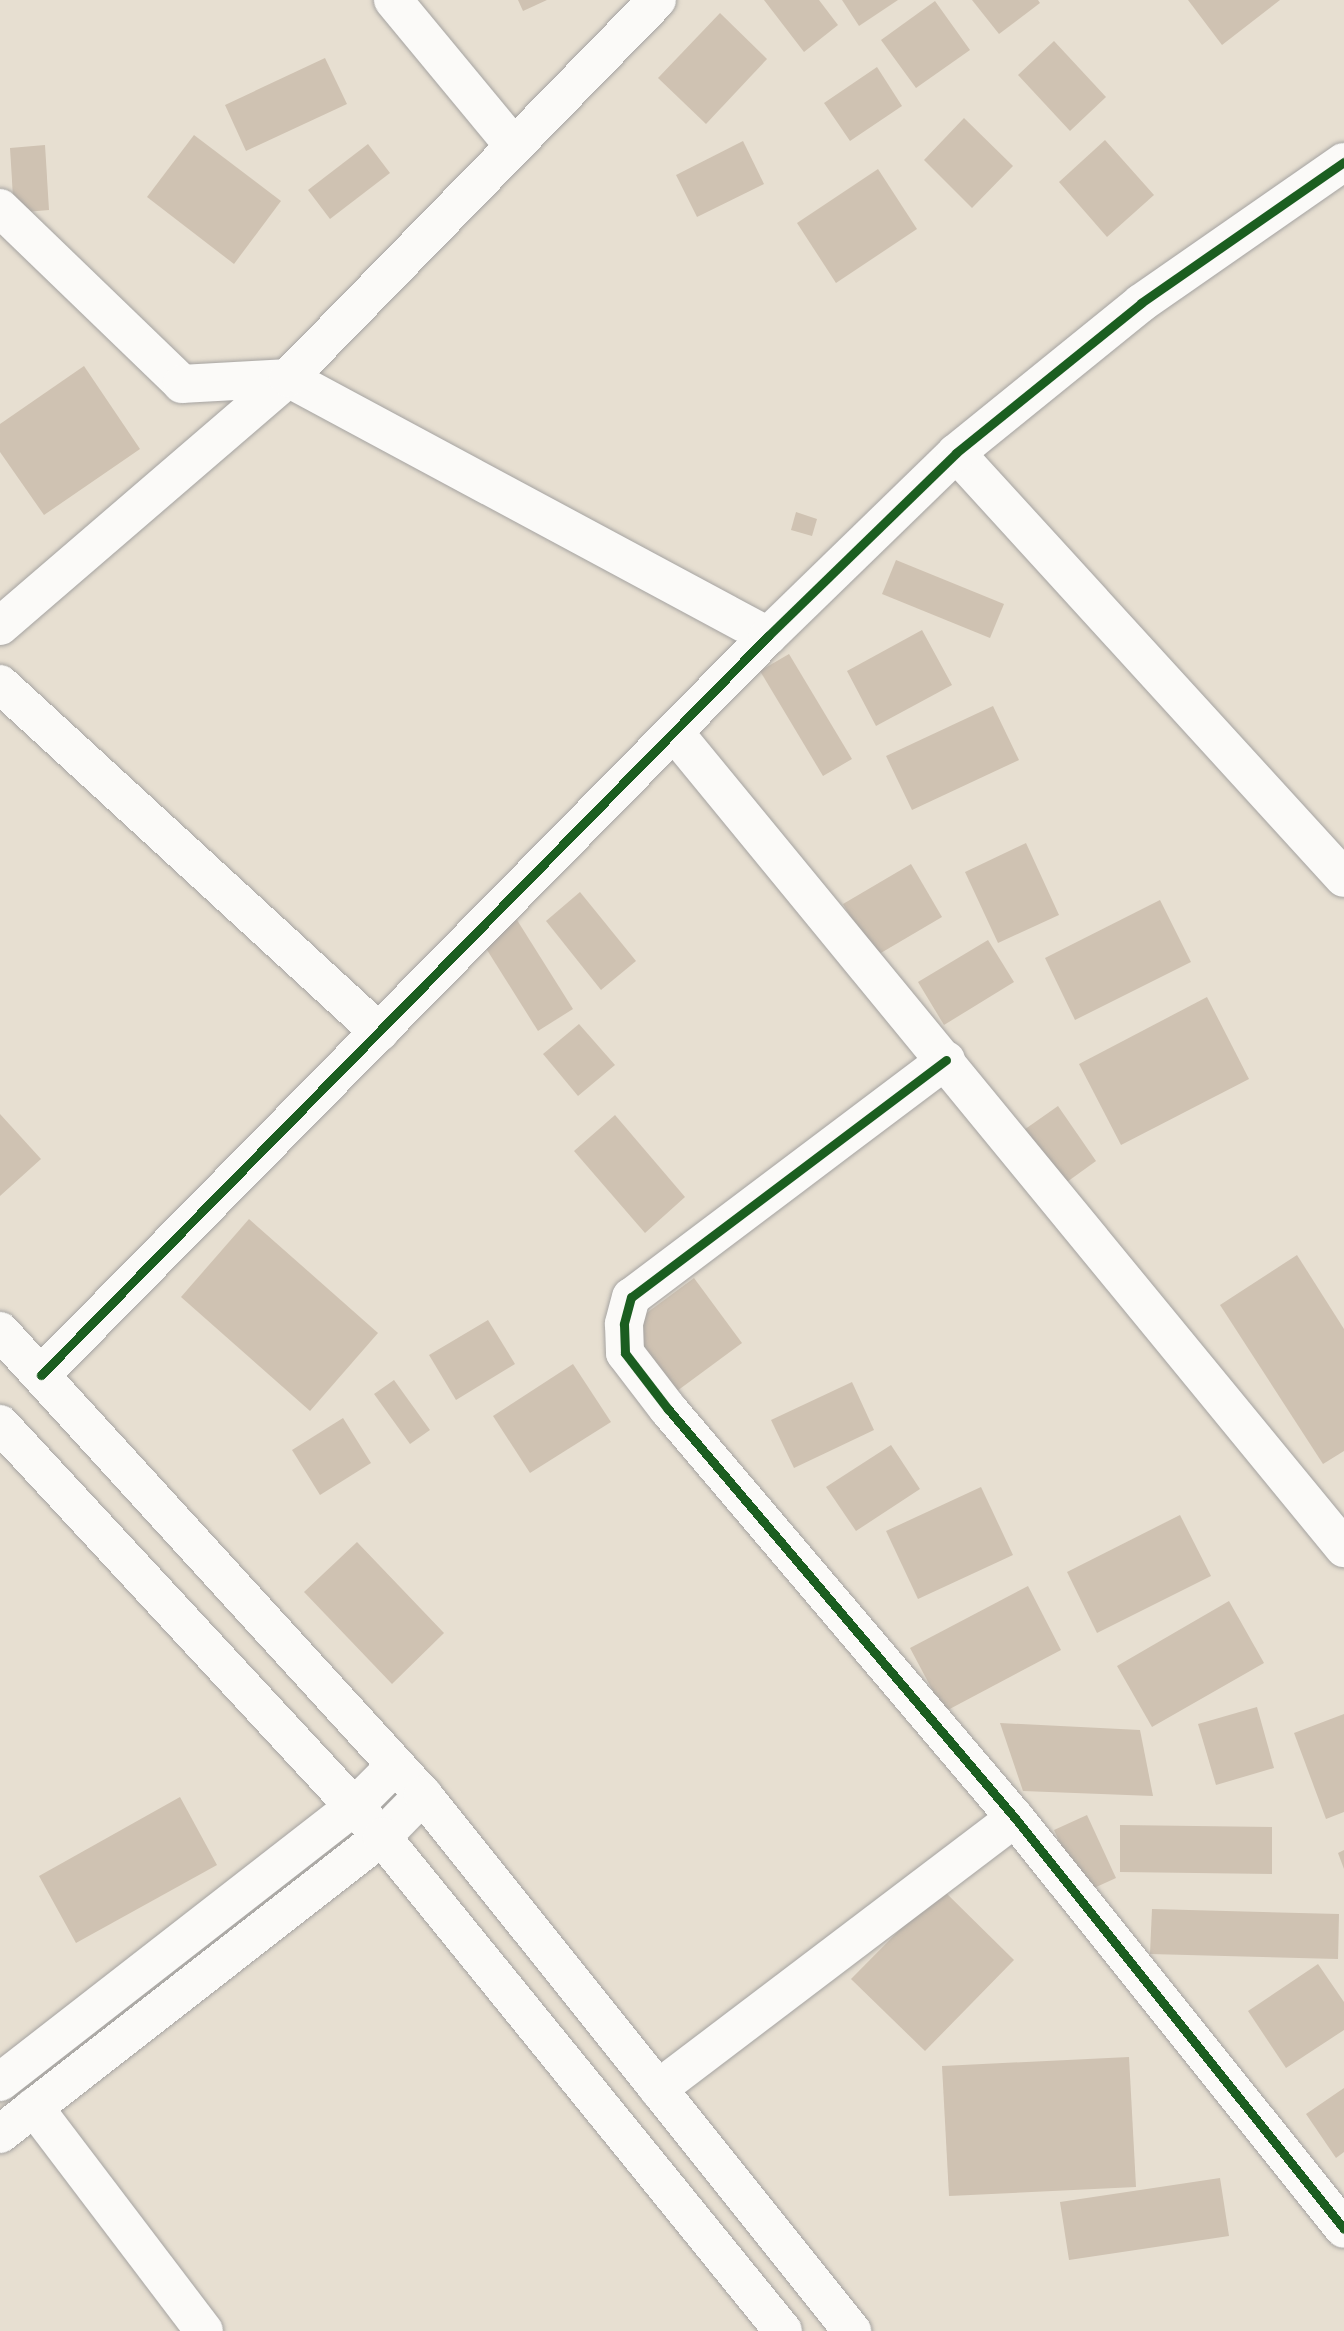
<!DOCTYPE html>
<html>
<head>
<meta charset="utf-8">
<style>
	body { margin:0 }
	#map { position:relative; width:1344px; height:2331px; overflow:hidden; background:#e7dfd1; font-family:Caveat,sans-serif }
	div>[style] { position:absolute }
	.building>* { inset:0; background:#cfc2b2 }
	.roads { filter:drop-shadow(0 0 2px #a5a3a1) drop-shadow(0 0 2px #a5a3a1) }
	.minor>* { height:38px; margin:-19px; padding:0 19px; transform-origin:19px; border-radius:19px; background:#fbfaf8 }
	.tertiary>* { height:38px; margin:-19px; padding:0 19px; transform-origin:19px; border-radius:19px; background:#fbfaf8 }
	.cycleway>* { height:9px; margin:-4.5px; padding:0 4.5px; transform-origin:4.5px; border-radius:4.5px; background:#1b5e20 }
	span { translate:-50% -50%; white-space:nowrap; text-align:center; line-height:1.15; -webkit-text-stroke:5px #f7f3e8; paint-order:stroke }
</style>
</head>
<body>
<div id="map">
	<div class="building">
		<div style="clip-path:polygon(518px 0,547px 0,523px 11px)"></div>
		<div style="clip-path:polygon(764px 0,819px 0,838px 25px,804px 52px)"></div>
		<div style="clip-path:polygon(842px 0,898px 0,859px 26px)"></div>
		<div style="clip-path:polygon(972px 0,1038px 0,1040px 3px,999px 34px)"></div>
		<div style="clip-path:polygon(1188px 0,1280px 0,1222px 45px)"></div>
		<div style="clip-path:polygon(935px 1px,970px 50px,916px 88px,881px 40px)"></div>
		<div style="clip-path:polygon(720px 13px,767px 59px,706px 124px,658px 78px)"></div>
		<div style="clip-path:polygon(1054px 41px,1106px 97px,1070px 131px,1018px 75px)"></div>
		<div style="clip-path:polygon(325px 58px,347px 104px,246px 151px,225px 105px)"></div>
		<div style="clip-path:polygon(877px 67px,902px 106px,850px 141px,824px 103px)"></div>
		<div style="clip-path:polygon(964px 118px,1013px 166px,972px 208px,924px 160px)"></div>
		<div style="clip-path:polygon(194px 135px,281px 201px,234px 264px,147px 197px)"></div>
		<div style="clip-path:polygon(1105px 140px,1154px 195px,1107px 237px,1059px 182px)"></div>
		<div style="clip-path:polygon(743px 141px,764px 184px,697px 217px,676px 175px)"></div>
		<div style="clip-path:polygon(368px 144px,390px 173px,330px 219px,308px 190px)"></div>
		<div style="clip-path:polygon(45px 145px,49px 210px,14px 213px,10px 148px)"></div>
		<div style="clip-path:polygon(878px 169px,917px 229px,836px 283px,797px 223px)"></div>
		<div style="clip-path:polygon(84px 366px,140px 449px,44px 515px,0 452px,0 424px)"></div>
		<div style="clip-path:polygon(796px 512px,817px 519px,812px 536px,791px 530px)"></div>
		<div style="clip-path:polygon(896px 560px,1004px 604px,990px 638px,882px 594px)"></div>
		<div style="clip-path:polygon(922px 630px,952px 685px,876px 726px,847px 671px)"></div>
		<div style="clip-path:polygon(789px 654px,852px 759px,823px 776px,760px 671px)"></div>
		<div style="clip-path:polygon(993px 706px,1019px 760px,912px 810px,886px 756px)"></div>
		<div style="clip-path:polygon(1026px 843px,1059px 915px,998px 943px,965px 872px)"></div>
		<div style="clip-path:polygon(911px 864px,942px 917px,874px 957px,843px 904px)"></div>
		<div style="clip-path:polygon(580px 892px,636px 961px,601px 990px,546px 921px)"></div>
		<div style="clip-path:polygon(1160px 900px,1191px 962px,1075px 1020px,1045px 958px)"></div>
		<div style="clip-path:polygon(517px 920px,573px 1009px,538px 1031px,482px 942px)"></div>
		<div style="clip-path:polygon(988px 940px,1014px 982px,944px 1025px,918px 982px)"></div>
		<div style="clip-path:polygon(1207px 997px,1249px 1079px,1121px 1145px,1079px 1064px)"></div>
		<div style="clip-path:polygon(579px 1024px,615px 1065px,578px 1096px,543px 1054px)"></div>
		<div style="clip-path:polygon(1058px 1106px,1096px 1161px,1060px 1187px,1021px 1132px)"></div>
		<div style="clip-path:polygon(0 1114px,41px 1159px,0 1196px)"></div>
		<div style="clip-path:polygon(615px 1115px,685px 1197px,645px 1233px,574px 1151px)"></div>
		<div style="clip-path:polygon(249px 1219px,378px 1333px,310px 1411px,181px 1297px)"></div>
		<div style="clip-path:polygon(1297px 1255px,1344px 1329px,1344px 1451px,1323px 1464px,1220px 1305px)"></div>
		<div style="clip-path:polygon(694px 1278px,742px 1343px,677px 1391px,629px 1326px)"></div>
		<div style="clip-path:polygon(488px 1320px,515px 1364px,456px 1400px,429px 1355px)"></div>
		<div style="clip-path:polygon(573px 1364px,611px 1422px,530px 1473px,493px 1416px)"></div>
		<div style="clip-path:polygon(394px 1380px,430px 1430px,410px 1444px,374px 1394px)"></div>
		<div style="clip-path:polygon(852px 1382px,874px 1430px,794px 1468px,771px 1420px)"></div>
		<div style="clip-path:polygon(343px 1418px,371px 1463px,320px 1495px,292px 1450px)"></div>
		<div style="clip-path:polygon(891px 1445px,920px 1489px,856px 1531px,826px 1487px)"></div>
		<div style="clip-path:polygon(981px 1487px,1013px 1555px,918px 1599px,886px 1531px)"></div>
		<div style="clip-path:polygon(1180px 1515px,1211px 1576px,1097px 1633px,1067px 1572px)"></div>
		<div style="clip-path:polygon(357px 1542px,444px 1633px,392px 1684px,304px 1592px)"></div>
		<div style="clip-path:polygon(1028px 1586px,1061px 1650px,944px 1712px,910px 1648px)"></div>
		<div style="clip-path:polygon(1229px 1601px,1264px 1663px,1152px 1727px,1117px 1666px)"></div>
		<div style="clip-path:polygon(1257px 1707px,1274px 1768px,1216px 1785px,1198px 1724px)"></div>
		<div style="clip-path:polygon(1344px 1714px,1344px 1812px,1326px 1819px,1294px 1733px)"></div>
		<div style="clip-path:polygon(1000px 1723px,1140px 1730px,1153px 1796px,1023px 1791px)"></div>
		<div style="clip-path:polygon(180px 1797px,217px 1865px,76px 1943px,39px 1876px)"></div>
		<div style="clip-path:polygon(1087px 1815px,1116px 1878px,1083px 1893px,1054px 1830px)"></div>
		<div style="clip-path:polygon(1120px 1825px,1272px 1827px,1272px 1874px,1120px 1872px)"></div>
		<div style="clip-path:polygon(1344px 1850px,1344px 1869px,1338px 1853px)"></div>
		<div style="clip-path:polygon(941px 1888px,1014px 1960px,925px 2051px,851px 1979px)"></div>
		<div style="clip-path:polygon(1152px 1909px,1339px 1914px,1338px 1959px,1150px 1954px)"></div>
		<div style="clip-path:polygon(1318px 1964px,1344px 2002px,1344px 2030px,1286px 2068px,1248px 2011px)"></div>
		<div style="clip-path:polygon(1129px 2057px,1136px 2187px,949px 2196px,942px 2066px)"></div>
		<div style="clip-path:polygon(1344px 2088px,1344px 2152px,1336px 2158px,1306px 2114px)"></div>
		<div style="clip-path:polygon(1220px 2178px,1229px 2236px,1069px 2260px,1060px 2202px)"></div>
	</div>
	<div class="roads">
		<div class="minor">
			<div style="left:393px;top:0;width:188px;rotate:50.4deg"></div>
			<div style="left:0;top:208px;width:253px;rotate:44deg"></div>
			<div style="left:182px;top:384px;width:106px;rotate:-3.2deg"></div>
			<div style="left:288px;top:378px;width:545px;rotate:28.26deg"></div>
			<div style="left:956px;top:453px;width:575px;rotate:47.61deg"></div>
			<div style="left:0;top:626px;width:380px;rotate:-40.7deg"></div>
			<div style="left:288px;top:378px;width:528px;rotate:-45.69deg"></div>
			<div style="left:0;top:684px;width:515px;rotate:42.56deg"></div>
			<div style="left:674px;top:732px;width:1056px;rotate:50.61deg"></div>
			<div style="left:946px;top:1060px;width:394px;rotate:143deg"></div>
			<div style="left:631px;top:1297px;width:28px;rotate:105deg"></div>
			<div style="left:624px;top:1324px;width:29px;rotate:88deg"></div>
			<div style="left:625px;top:1353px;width:71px;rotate:52.5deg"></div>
			<div style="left:668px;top:1409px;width:536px;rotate:49.69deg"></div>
			<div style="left:1015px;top:1818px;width:526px;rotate:51.32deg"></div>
			<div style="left:41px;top:1375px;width:1037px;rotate:-45.47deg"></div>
			<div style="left:768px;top:636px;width:262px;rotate:-44.2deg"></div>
			<div style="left:956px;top:453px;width:238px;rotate:-39deg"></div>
			<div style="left:1141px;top:303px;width:247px;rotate:-34.8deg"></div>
			<div style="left:0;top:2082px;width:450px;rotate:-37.9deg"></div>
			<div style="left:355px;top:1806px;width:55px;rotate:-45deg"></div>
			<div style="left:658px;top:2089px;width:448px;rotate:-37.2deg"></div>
			<div style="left:34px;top:2107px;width:281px;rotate:52.8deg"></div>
			<div style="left:0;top:2134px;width:484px;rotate:-37.9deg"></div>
			<div style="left:382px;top:1837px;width:59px;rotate:-45.7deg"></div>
		</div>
		<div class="tertiary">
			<div style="left:0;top:1331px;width:628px;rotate:47.65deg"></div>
			<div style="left:423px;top:1795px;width:687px;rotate:51.33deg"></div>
			<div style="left:0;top:1424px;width:563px;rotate:47.23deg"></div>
			<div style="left:382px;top:1837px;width:636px;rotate:50.93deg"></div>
		</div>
	</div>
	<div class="cycleway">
		<div style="left:946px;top:1060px;width:394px;rotate:143deg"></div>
		<div style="left:631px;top:1297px;width:28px;rotate:105deg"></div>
		<div style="left:624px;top:1324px;width:29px;rotate:88deg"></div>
		<div style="left:625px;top:1353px;width:71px;rotate:52.5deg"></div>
		<div style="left:668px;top:1409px;width:536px;rotate:49.69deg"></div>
		<div style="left:1015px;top:1818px;width:526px;rotate:51.32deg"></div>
		<div style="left:41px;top:1375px;width:1037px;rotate:-45.47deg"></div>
		<div style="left:768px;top:636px;width:262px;rotate:-44.2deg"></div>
		<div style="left:956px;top:453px;width:238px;rotate:-39deg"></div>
		<div style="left:1141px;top:303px;width:247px;rotate:-34.8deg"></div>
	</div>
</div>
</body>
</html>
